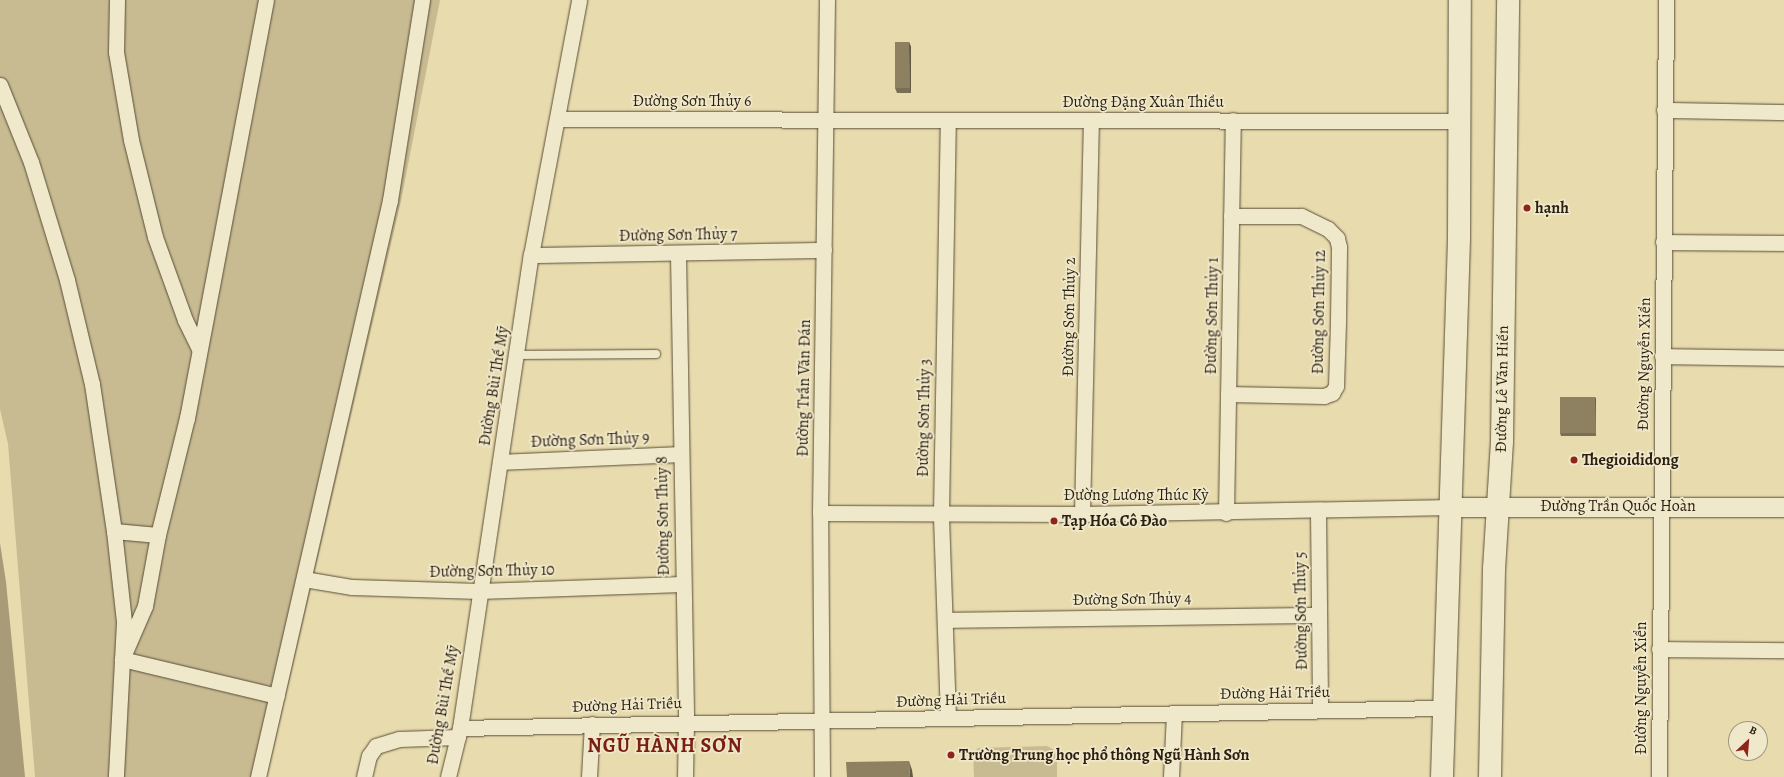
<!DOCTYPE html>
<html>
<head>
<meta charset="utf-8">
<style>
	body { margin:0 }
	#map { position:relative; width:1784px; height:777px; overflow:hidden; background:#e8dbad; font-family:Alegreya,serif }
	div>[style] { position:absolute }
	.green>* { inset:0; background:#c8bb92 }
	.water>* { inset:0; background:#a79b78 }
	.roads { filter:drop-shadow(0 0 1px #5a4e38) drop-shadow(0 0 1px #5a4e38) }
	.service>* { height:8px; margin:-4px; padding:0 4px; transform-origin:4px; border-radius:4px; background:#f0e8ca }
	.minor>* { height:15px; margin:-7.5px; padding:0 7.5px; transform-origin:7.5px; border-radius:7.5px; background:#f0e8ca }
	.tertiary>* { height:19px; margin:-9.5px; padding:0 9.5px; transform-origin:9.5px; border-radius:9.5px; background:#f0e8ca }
	.secondary>* { height:22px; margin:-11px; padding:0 11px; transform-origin:11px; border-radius:11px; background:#f0e8ca }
	.wall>* { inset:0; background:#796f54 }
	.shaded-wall>* { inset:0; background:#635a45 }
	.building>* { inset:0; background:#8d8162 }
	.dots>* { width:11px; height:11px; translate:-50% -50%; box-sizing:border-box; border:2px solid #f0e8ca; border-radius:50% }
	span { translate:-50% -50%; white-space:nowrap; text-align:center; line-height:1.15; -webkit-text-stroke:3.5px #f0e8ca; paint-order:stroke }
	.street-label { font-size:16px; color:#2a1f11 }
	.poi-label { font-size:16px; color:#2a1f11; font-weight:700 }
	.left { translate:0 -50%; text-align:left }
	.district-label { font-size:20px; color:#7a1f14; font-weight:700; letter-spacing:1px }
	.north { position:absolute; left:1728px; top:721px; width:40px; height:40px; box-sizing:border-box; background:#f0e8ca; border:1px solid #a19880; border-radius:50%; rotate:26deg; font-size:11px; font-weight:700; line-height:16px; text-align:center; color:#2a1f11 }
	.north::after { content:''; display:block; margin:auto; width:14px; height:18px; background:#8f2418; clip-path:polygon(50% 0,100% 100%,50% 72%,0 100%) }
</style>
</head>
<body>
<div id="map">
	<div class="green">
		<div style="clip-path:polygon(0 0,440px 0,401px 201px,267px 777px,35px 777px,8px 444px,0 409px)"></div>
		<div style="clip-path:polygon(1047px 746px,1054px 750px,1057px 756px,1057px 777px,974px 777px,973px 754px,978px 748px)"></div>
	</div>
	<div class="water">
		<div style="clip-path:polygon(0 543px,6px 582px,25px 777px,0 777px)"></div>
	</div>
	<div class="roads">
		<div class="service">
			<div style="left:517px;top:355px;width:139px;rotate:-0.4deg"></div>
		</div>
		<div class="minor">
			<div style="left:117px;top:0;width:52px;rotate:91.1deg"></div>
			<div style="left:116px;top:52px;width:89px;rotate:80.3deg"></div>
			<div style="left:131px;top:140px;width:100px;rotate:76.1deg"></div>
			<div style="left:155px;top:237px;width:88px;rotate:70.1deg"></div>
			<div style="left:185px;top:320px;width:32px;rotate:64deg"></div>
			<div style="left:0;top:85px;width:83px;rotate:68.1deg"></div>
			<div style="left:31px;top:162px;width:123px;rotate:73deg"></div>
			<div style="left:67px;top:280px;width:107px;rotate:76.5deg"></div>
			<div style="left:92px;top:384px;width:149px;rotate:81.5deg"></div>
			<div style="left:114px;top:531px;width:92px;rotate:83.7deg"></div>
			<div style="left:124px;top:622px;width:155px;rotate:93deg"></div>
			<div style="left:1664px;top:110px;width:120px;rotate:1deg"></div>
			<div style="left:557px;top:119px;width:903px;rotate:0.13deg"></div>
			<div style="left:1663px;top:242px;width:121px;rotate:0.5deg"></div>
			<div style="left:678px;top:254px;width:467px;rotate:89deg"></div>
			<div style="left:686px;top:721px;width:56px;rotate:91deg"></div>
			<div style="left:531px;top:255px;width:293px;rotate:-1deg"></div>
			<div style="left:1662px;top:356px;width:122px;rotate:0.9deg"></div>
			<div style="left:1228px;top:394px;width:96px;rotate:1.2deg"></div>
			<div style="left:1324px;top:396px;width:9px;rotate:-21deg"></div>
			<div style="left:1332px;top:393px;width:8px;rotate:-60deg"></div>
			<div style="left:1336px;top:386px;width:65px;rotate:-88.2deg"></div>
			<div style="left:1338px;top:321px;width:74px;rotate:-89.2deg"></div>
			<div style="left:1339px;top:247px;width:9px;rotate:-103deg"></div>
			<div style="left:1337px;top:238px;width:13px;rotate:-135deg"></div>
			<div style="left:1328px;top:229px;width:30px;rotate:-154deg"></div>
			<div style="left:1301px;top:216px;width:70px;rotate:180deg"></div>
			<div style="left:500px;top:462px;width:180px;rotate:-2.5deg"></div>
			<div style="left:1318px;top:511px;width:199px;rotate:89.4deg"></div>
			<div style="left:820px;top:513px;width:262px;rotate:0.2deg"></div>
			<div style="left:1082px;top:514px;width:370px;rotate:-1.1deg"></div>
			<div style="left:1226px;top:513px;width:393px;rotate:-89deg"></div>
			<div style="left:1082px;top:514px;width:394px;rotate:-88.7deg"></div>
			<div style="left:114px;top:531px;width:44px;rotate:5.2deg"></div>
			<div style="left:158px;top:535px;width:72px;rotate:100.4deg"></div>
			<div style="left:145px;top:606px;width:58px;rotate:113.5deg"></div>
			<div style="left:122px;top:659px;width:159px;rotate:13.4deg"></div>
			<div style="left:158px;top:535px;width:121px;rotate:-76.1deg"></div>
			<div style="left:187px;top:418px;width:425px;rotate:-79.3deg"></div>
			<div style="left:304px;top:579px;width:49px;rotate:9.5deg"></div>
			<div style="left:352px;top:587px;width:127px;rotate:1.8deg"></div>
			<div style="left:479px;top:591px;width:203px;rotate:-2deg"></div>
			<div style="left:946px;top:620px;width:373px;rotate:-0.8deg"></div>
			<div style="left:1659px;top:649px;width:125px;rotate:0.5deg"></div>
			<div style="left:948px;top:717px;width:204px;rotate:-92deg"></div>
			<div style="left:941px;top:513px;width:393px;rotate:-89deg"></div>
			<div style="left:460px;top:728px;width:983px;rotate:-1.17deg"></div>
			<div style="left:258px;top:777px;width:592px;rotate:-77.11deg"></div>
			<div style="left:390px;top:200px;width:203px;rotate:-80.9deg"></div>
			<div style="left:364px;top:777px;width:22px;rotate:-77deg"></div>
			<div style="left:369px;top:756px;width:12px;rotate:-55deg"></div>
			<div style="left:376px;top:746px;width:24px;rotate:-17deg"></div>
			<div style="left:399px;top:739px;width:59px;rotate:-1.9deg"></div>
			<div style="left:448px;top:777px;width:50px;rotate:-76.2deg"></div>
			<div style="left:460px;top:728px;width:478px;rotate:-81.5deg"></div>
			<div style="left:531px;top:255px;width:259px;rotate:-79.3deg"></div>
			<div style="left:589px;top:777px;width:53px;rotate:-86.8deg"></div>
			<div style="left:822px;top:777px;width:264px;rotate:-90.4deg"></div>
			<div style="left:820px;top:513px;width:513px;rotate:-89.22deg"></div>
			<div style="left:1171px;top:777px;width:64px;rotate:-87.3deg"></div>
			<div style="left:1659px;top:777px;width:777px;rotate:-89.48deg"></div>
		</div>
		<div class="tertiary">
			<div style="left:1452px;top:507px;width:332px"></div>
		</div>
		<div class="secondary">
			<div style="left:1442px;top:777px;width:539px;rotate:-88.19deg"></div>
			<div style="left:1459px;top:238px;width:238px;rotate:-89.8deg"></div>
			<div style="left:1490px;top:777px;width:208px;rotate:-88.9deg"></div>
			<div style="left:1494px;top:569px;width:128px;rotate:-86.4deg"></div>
			<div style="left:1502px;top:441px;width:441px;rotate:-89.2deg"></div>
		</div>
	</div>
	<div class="wall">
		<div style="clip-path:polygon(909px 42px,911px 47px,911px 93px,897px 93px,895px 88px)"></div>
		<div style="clip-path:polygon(1595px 397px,1596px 399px,1596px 436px,1561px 436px,1560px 433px)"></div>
	</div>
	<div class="shaded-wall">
		<div style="clip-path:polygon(909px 42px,911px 47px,911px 93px,910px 88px)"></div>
		<div style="clip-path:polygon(1595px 397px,1596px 399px,1596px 436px,1596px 433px)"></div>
		<div style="clip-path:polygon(909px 761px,912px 770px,913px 777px,910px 777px)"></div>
	</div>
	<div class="building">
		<div style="clip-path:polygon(895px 42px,909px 42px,910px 88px,895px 88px)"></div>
		<div style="clip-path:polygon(1560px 397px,1595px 397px,1596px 433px,1560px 433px)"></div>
		<div style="clip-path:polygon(909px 761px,910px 777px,847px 777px,846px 762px)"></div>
	</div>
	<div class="dots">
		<div style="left:1527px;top:208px;background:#8f2418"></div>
		<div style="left:1574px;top:460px;background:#8f2418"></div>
		<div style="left:1054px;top:521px;background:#8f2418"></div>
		<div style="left:951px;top:755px;background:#8f2418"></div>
	</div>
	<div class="street-label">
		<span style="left:692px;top:101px">Đường Sơn Thủy 6</span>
		<span style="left:1143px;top:102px">Đường Đặng Xuân Thiều</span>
		<span style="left:678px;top:235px;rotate:-1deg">Đường Sơn Thủy 7</span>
		<span style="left:1319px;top:312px;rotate:-89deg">Đường Sơn Thủy 12</span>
		<span style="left:1212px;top:316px;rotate:-89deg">Đường Sơn Thủy 1</span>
		<span style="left:1069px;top:317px;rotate:-89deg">Đường Sơn Thủy 2</span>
		<span style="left:1644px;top:364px;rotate:-89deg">Đường Nguyễn Xiển</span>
		<span style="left:494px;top:386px;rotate:-81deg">Đường Bùi Thế Mỹ</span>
		<span style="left:804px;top:388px;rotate:-89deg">Đường Trần Văn Đán</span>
		<span style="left:1502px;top:389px;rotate:-89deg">Đường Lê Văn Hiến</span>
		<span style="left:924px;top:418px;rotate:-89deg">Đường Sơn Thủy 3</span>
		<span style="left:590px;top:440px;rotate:-2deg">Đường Sơn Thủy 9</span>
		<span style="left:1136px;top:495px">Đường Lương Thúc Kỳ</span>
		<span style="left:1618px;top:506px">Đường Trần Quốc Hoàn</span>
		<span style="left:663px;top:516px;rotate:-91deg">Đường Sơn Thủy 8</span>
		<span style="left:492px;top:571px;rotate:-1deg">Đường Sơn Thủy 10</span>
		<span style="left:1132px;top:599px;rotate:-1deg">Đường Sơn Thủy 4</span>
		<span style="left:1301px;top:611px;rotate:-91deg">Đường Sơn Thủy 5</span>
		<span style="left:1641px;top:688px;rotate:-90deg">Đường Nguyễn Xiển</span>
		<span style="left:1275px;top:693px;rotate:-1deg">Đường Hải Triều</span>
		<span style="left:951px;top:700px;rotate:-2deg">Đường Hải Triều</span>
		<span style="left:443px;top:705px;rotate:-80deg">Đường Bùi Thế Mỹ</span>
		<span style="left:627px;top:705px;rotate:-2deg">Đường Hải Triều</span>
	</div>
	<div class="poi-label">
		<span class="left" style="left:1535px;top:208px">hạnh</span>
		<span class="left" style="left:1582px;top:460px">Thegioididong</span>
		<span class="left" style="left:1062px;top:521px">Tạp Hóa Cô Đào</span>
		<span class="left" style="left:959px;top:755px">Trường Trung học phổ thông Ngũ Hành Sơn</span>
	</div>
	<div class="district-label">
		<span style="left:665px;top:745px">NGŨ HÀNH SƠN</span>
	</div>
	<div class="north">B</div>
</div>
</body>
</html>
